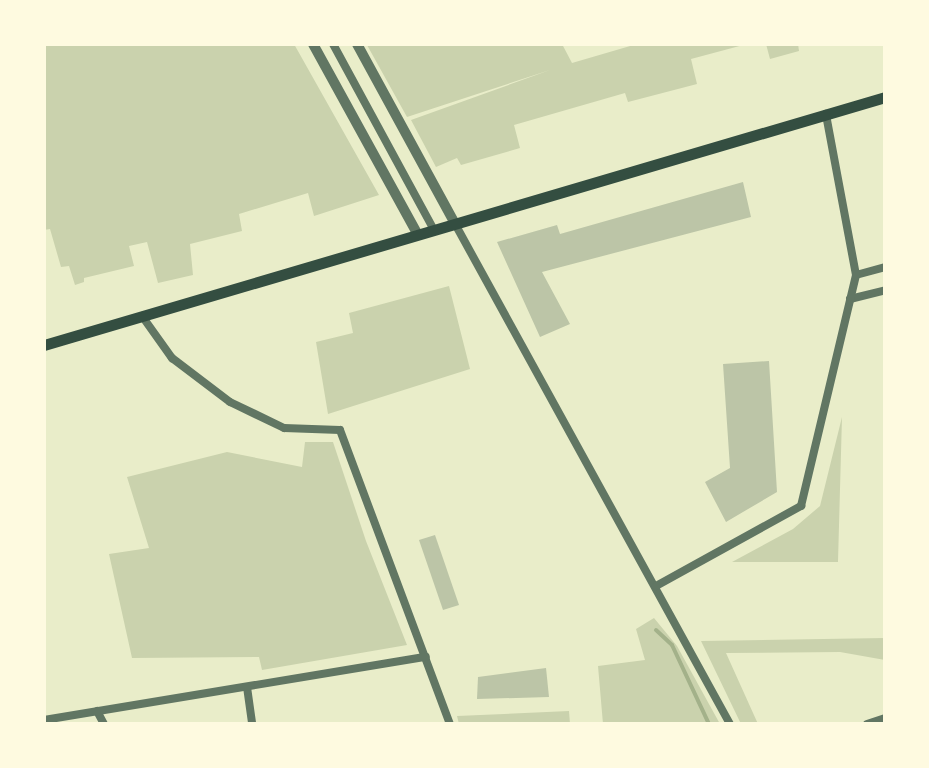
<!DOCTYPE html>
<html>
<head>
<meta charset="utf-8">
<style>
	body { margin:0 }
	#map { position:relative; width:929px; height:768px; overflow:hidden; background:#e9edc9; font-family:"Titillium Web",sans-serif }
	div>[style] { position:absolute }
	.green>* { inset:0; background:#cad2ad }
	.stream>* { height:4px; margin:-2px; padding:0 2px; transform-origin:2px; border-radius:2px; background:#a3b18a }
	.building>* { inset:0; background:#bcc5a7 }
	.minor>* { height:8px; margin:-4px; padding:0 4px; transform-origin:4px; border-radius:4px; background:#617663 }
	.tertiary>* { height:10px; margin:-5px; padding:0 5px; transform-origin:5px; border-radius:5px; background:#617663 }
	.secondary>* { height:11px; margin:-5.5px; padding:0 5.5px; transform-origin:5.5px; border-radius:5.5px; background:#344e41 }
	span { translate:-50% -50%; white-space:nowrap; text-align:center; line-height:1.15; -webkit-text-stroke:8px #fefae0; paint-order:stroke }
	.frame { position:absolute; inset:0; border:46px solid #fefae0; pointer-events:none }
</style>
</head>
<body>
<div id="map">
	<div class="green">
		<div style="clip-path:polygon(44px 44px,294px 44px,379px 195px,314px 216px,308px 193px,239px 214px,242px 231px,190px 244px,193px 275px,158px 283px,147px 242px,129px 246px,134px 266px,84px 278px,84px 282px,75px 285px,69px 266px,61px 267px,50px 229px,44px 230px)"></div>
		<div style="clip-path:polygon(562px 44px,572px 63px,637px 44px,747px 44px,691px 59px,697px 84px,628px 102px,625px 93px,514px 125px,520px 148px,461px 165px,457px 158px,436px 167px,411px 120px,550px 70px,407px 117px,367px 45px)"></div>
		<div style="clip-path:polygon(766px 44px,798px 44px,799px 51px,770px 59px)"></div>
		<div style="clip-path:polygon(449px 286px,470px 369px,328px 414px,316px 342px,353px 333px,349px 313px)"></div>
		<div style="clip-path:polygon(842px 417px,838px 562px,732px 562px,793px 529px,820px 506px)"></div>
		<div style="clip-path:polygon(305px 442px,333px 442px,366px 541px,407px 645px,262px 670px,259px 657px,132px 658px,109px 554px,149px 548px,127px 477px,227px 452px,302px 467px)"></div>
		<div style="clip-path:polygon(654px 618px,677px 646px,720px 724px,603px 724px,598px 666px,645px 660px,636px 629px)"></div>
		<div style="clip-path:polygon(885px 638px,885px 660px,840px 652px,726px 653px,758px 724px,741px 724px,701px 641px)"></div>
		<div style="clip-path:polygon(569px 711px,570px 724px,459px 724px,457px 716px)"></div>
	</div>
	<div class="stream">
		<div style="left:656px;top:630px;width:22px;rotate:43deg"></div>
		<div style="left:672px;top:645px;width:87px;rotate:64.9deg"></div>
	</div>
	<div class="building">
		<div style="clip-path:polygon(743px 182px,751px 217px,542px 272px,570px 324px,540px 337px,497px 242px,557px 225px,560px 234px)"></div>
		<div style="clip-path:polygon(769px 361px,777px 492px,726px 522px,705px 482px,730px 468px,723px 364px)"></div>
		<div style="clip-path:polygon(435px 535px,459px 605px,443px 610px,419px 540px)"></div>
		<div style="clip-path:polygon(546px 668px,549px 697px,477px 699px,478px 677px)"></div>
	</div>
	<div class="minor">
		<div style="left:333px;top:44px;width:209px;rotate:61.5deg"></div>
		<div style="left:454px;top:222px;width:573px;rotate:61.2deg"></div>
		<div style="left:856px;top:275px;width:30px;rotate:-15deg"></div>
		<div style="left:850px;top:299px;width:36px;rotate:-14deg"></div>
		<div style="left:142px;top:316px;width:52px;rotate:54.5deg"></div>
		<div style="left:172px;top:358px;width:73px;rotate:37.2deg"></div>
		<div style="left:230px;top:402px;width:60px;rotate:25.7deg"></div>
		<div style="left:284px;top:428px;width:56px;rotate:2deg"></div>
		<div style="left:340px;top:430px;width:314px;rotate:69.5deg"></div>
		<div style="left:656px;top:586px;width:166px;rotate:-28.9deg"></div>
		<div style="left:801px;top:506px;width:237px;rotate:-76.6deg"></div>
		<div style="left:856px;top:275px;width:164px;rotate:-100.6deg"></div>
		<div style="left:247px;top:687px;width:37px;rotate:82deg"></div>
		<div style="left:97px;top:711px;width:15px;rotate:62deg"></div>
		<div style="left:44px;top:720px;width:387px;rotate:-9.4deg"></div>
		<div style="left:867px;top:724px;width:19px;rotate:-18deg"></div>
	</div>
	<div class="tertiary">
		<div style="left:313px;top:44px;width:216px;rotate:61.2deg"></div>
		<div style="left:357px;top:44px;width:203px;rotate:61.4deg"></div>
	</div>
	<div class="secondary">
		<div style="left:44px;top:345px;width:877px;rotate:-16.43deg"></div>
	</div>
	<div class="frame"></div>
</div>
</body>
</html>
